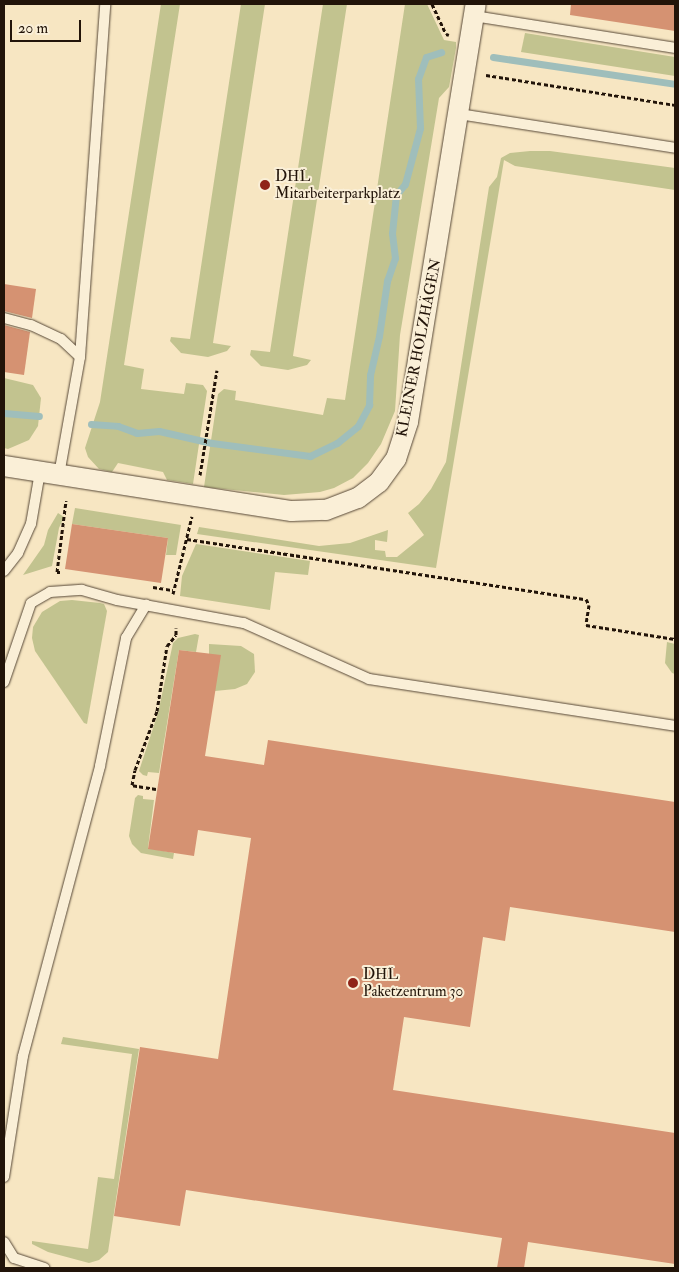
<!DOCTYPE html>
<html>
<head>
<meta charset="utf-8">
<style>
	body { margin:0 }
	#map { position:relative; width:679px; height:1272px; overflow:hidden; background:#f7e6c2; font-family:"IM FELL Double Pica",serif }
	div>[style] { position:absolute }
	.green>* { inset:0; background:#c2c38f }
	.stream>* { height:7px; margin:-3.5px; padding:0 3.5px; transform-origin:3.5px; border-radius:3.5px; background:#9fbebb }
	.building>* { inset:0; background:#d59272 }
	.path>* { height:3px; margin-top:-1.5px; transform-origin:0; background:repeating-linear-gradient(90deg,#221409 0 4px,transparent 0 6.5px) }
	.roads { filter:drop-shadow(0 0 1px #574837) drop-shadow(0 0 1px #574837) }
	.lane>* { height:10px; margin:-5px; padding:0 5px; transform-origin:5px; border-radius:5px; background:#faefd7 }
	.street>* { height:20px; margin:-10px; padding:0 10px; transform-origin:10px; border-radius:10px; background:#faefd7 }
	.dots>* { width:14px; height:14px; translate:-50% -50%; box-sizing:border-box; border:2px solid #faefd7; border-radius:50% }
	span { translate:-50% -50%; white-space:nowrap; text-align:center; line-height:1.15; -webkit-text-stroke:4px #faefd7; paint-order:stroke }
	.poi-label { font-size:15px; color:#221409 }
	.left { translate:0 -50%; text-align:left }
	.street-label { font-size:15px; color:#221409 }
	.frame { position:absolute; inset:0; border:5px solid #221409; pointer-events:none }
	.scale { position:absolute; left:10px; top:20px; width:71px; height:22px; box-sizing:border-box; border:2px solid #221409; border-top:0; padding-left:6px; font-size:15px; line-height:18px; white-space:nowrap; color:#221409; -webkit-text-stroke:4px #faefd7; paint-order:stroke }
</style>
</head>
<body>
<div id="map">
	<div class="green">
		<div style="clip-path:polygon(161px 4px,180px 4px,124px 365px,144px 369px,141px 389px,184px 394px,186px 383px,203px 385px,207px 391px,193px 484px,167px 480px,163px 472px,118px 463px,112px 472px,99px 469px,88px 457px,85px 448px,100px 402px)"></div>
		<div style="clip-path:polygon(241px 4px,265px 4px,213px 343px,231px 346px,227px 351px,208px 357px,181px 353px,170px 341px,171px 337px,190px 339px)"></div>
		<div style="clip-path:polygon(323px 4px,347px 4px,293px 356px,311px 360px,307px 365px,288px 370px,261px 366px,250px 355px,251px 350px,270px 352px)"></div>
		<div style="clip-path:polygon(405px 4px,427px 4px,444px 40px,456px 42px,456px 48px,449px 87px,439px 98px,400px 335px,395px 411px,381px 444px,368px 463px,353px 478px,334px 488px,320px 492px,284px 495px,204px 487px,218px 394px,224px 389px,236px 391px,235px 400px,323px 415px,327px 398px,345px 400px)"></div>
		<div style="clip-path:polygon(525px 33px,675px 57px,675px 76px,521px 52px)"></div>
		<div style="clip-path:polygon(530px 151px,550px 151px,675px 168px,675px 190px,515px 166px,504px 160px,436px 568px,197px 534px,199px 527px,319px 546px,350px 543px,388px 530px,387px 542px,375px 540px,375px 550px,385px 551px,386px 557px,397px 557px,424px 535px,408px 513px,419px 504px,431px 489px,446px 462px,489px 187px,497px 177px,501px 158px,510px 153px)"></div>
		<div style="clip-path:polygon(4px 378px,33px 385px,41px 398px,38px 426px,29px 440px,8px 449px,4px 448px)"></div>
		<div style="clip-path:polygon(75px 508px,181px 525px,176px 555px,166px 555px,168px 538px,72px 524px)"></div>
		<div style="clip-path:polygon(58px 513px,64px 517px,59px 528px,52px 566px,23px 575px,44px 545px,48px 530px)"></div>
		<div style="clip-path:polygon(196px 544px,310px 561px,308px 575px,275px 572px,270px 610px,180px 596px,182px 576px)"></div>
		<div style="clip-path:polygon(72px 600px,100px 603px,104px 604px,107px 611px,87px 724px,84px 723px,35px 651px,32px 638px,33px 627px,42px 612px,60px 601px)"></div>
		<div style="clip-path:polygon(195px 634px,199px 635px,196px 652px,179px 650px,159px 773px,148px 772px,147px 776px,143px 775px,139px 771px,158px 713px,173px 643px,178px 638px)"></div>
		<div style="clip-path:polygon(667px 642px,675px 644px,675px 674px,672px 673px,665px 663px)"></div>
		<div style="clip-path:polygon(209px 644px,241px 646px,254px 654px,255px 672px,247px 684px,235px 689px,215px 691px,209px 654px)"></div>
		<div style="clip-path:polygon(138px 795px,143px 796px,143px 799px,154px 800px,148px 848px,174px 853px,173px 859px,141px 853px,132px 844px,129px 836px,135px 798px)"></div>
		<div style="clip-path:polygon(63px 1037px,139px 1049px,108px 1252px,99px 1260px,89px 1263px,48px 1252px,32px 1244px,32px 1241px,88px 1249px,98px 1177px,114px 1179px,132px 1054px,61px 1044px)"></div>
	</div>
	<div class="stream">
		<div style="left:493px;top:57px;width:184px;rotate:8.4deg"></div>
		<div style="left:4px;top:413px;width:35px;rotate:5deg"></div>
		<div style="left:91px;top:424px;width:27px;rotate:4deg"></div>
		<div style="left:118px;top:426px;width:20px;rotate:20deg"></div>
		<div style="left:137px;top:433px;width:22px;rotate:-5deg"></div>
		<div style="left:159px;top:431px;width:54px;rotate:12.8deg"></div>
		<div style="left:212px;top:443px;width:99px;rotate:7.6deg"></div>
		<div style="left:310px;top:456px;width:30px;rotate:-26deg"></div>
		<div style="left:337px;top:443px;width:27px;rotate:-39deg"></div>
		<div style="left:358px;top:426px;width:24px;rotate:-62deg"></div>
		<div style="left:369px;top:405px;width:30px;rotate:-88deg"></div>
		<div style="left:370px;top:375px;width:40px;rotate:-77deg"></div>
		<div style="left:379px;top:336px;width:56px;rotate:-81.7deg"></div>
		<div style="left:387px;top:281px;width:24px;rotate:-71deg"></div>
		<div style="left:395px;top:258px;width:25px;rotate:-97deg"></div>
		<div style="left:392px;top:233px;width:38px;rotate:-84deg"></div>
		<div style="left:396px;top:195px;width:14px;rotate:-51deg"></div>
		<div style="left:405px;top:184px;width:58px;rotate:-75deg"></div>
		<div style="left:420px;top:128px;width:49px;rotate:-92.3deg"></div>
		<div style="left:418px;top:79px;width:23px;rotate:-70deg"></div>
		<div style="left:426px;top:57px;width:16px;rotate:-18deg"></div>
	</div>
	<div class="building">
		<div style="clip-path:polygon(571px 4px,675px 4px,675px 31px,570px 15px)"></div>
		<div style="clip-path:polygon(4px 284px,36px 289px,32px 318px,4px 311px)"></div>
		<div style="clip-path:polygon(4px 325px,30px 332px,24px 375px,4px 372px)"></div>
		<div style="clip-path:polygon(72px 524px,168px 538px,161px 583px,65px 569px)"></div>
		<div style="clip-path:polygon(179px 650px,221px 655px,205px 756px,264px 765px,268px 740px,675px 802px,675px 932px,510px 907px,505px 941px,483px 937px,470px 1027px,404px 1017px,393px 1090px,675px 1133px,675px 1264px,528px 1242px,524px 1268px,497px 1268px,502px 1238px,186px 1190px,180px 1226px,114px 1216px,140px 1047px,218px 1059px,251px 838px,198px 830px,194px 856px,148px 849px)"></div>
	</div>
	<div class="path">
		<div style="left:432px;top:4px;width:33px;rotate:65deg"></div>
		<div style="left:446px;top:34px;width:3px;rotate:18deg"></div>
		<div style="left:486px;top:75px;width:191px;rotate:9deg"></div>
		<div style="left:200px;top:475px;width:106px;rotate:-80.8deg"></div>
		<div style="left:187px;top:539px;width:403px;rotate:8.6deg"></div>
		<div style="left:586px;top:599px;width:7px;rotate:63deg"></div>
		<div style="left:589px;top:605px;width:20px;rotate:99deg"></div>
		<div style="left:586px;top:625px;width:90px;rotate:8.9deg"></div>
		<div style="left:60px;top:572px;width:3px;rotate:180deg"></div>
		<div style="left:57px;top:572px;width:72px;rotate:-82.8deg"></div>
		<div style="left:153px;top:587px;width:20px;rotate:9deg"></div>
		<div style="left:173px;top:594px;width:80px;rotate:-76.3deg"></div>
		<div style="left:156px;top:789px;width:24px;rotate:-171deg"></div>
		<div style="left:132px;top:785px;width:15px;rotate:-79deg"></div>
		<div style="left:135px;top:770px;width:63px;rotate:-69.6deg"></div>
		<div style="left:157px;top:711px;width:66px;rotate:-81.3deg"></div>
		<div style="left:167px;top:646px;width:14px;rotate:-51deg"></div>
		<div style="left:176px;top:635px;width:7px;rotate:-90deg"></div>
	</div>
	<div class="roads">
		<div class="lane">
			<div style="left:474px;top:16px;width:204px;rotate:9deg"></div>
			<div style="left:459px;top:114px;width:219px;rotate:8.9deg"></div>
			<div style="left:4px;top:318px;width:28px;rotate:15deg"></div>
			<div style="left:31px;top:325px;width:33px;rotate:25deg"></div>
			<div style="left:61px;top:339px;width:26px;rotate:43deg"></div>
			<div style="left:80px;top:357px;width:120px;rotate:100.1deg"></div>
			<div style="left:80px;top:357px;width:354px;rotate:-85.9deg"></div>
			<div style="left:4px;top:571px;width:23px;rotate:-52deg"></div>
			<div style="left:18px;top:553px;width:32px;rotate:-66deg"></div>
			<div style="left:31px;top:524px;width:53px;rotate:-80.2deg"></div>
			<div style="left:4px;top:682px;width:83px;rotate:-71.1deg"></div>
			<div style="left:31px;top:603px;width:22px;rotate:-30deg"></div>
			<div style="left:50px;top:592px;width:32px;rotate:-4deg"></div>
			<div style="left:82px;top:590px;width:36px;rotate:16deg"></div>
			<div style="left:117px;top:600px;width:129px;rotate:10.3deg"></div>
			<div style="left:244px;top:623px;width:137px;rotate:24.1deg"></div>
			<div style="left:369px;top:679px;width:310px;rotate:8.7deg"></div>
			<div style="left:4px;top:1177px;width:122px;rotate:-81.1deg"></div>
			<div style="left:23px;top:1056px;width:300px;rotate:-75.1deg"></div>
			<div style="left:100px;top:766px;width:131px;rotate:-78.5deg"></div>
			<div style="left:126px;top:638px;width:39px;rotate:-59deg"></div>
			<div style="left:4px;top:1242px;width:19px;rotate:58deg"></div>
			<div style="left:14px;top:1258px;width:32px;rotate:18deg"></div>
		</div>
		<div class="street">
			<div style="left:4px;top:466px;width:291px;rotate:8.9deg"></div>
			<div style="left:292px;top:511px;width:34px;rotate:-2deg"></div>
			<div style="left:326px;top:510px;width:34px;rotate:-21deg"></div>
			<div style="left:358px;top:498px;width:26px;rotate:-37deg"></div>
			<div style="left:379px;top:482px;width:29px;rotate:-54deg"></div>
			<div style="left:396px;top:459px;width:39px;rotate:-72deg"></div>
			<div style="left:408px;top:422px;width:423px;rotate:-80.8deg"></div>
		</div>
	</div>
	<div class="dots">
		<div style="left:265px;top:185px;background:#8f2418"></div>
		<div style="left:353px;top:983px;background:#8f2418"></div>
	</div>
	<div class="poi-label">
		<span class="left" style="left:275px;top:185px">DHL<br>Mitarbeiterparkplatz</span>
		<span class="left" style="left:363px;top:983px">DHL<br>Paketzentrum 30</span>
	</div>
	<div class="street-label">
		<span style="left:419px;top:348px;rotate:-79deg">KLEINER HOLZHÄGEN</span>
	</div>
	<div class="frame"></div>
	<div class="scale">20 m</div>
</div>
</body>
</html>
